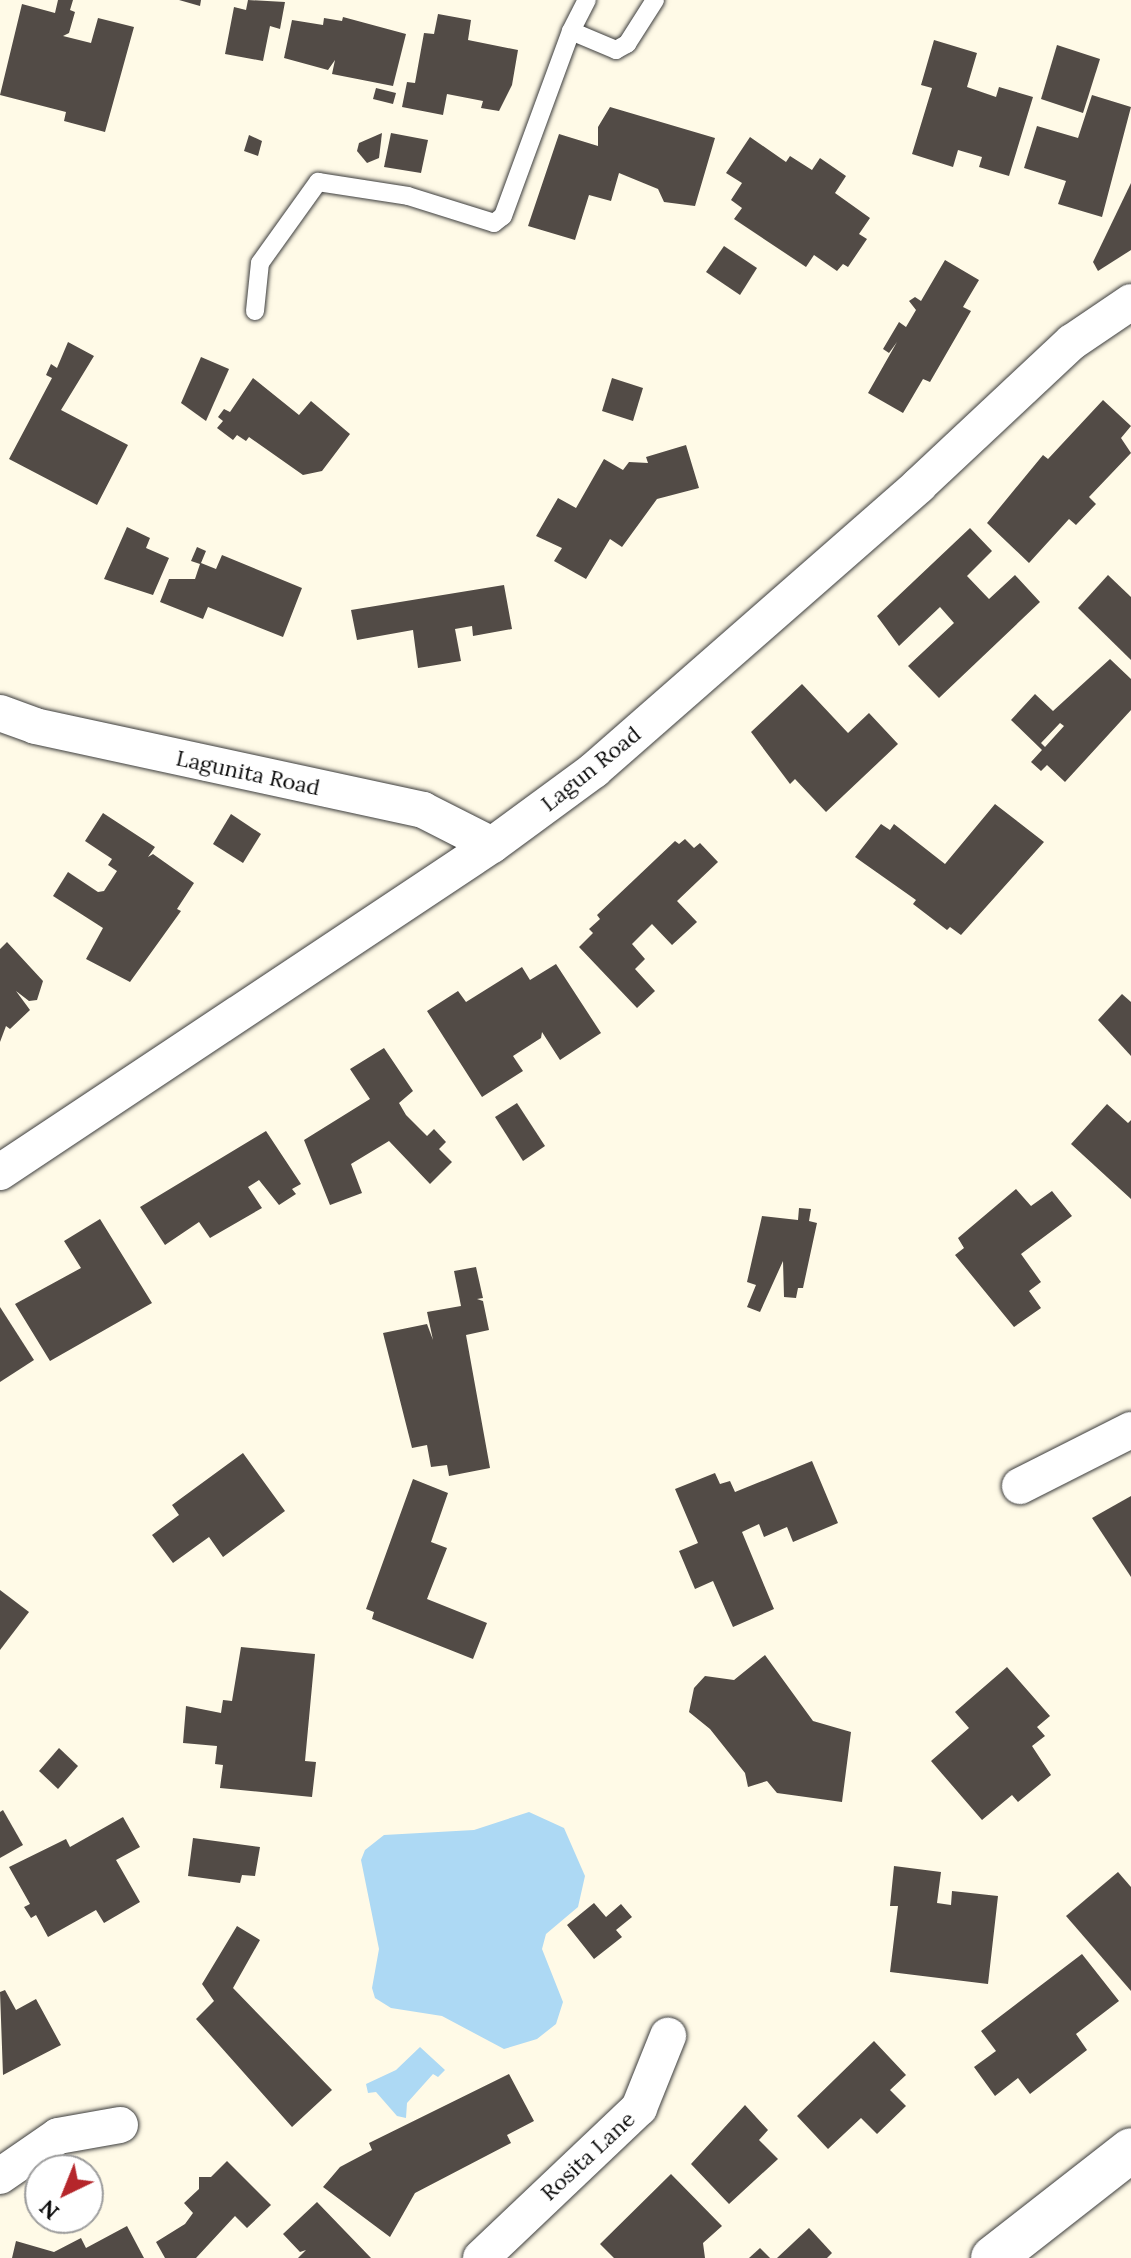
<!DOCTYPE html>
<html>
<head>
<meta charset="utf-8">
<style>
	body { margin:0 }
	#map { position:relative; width:1131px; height:2258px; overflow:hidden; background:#fffae7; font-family:Lora,serif }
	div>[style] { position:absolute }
	.water>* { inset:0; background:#add9f4 }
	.building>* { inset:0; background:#524b46 }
	.roads { filter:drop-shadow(0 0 2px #3d3d3d) drop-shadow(0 0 2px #3d3d3d) }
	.service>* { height:18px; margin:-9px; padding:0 9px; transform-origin:9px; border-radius:9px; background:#fff }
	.minor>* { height:36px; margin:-18px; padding:0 18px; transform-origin:18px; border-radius:18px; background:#fff }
	.tertiary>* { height:44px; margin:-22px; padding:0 22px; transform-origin:22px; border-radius:22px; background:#fff }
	span { translate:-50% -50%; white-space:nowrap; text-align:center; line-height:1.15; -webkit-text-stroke:8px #fff; paint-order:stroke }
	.street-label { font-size:22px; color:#0a0a0a }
	.north { position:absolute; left:24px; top:2154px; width:80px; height:80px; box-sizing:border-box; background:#fff; border:2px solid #9d9d9d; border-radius:50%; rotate:223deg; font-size:22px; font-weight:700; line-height:32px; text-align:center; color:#0a0a0a }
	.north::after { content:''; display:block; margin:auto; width:28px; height:36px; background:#b5262b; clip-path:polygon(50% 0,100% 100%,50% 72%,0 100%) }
</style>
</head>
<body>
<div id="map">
	<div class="water">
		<div style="clip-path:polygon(529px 1812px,564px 1828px,585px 1876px,578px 1907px,546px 1934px,542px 1949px,563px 2002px,556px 2024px,537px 2039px,504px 2049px,442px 2016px,391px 2008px,375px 1998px,372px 1988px,379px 1949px,361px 1860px,365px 1850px,384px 1835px,474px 1830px)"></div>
		<div style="clip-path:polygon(420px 2047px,445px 2070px,438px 2077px,433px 2074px,407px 2103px,406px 2118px,397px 2116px,376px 2092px,368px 2093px,366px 2084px,396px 2070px)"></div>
	</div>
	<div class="building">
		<div style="clip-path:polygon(58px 0,73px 0,70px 10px,75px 12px,69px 33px,63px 36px,91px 43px,98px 18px,134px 27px,105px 132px,64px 121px,66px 112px,0 95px,22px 4px,55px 13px)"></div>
		<div style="clip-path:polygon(179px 0,201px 0,200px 6px)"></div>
		<div style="clip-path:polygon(248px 0,285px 2px,280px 29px,270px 26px,263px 61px,225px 54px,234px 7px,246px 10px)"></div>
		<div style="clip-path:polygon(438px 14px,471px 20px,468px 40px,518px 50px,512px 85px,499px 111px,481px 108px,483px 101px,447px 94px,443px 115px,402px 107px,407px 82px,415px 83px,424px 33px,434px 34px)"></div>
		<div style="clip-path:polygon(343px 17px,406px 34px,393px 86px,332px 74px,335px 60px,328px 70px,284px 58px,292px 20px,323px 25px,324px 18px,342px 21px)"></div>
		<div style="clip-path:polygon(934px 40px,977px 53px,967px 87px,996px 97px,999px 87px,1033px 97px,1009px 176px,979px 167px,982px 157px,958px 150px,953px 167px,912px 154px,932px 88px,921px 85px)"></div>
		<div style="clip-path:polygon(1057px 45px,1100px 59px,1083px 113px,1041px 99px)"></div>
		<div style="clip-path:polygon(376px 88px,396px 93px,393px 104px,373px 99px)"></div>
		<div style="clip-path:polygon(1092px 95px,1131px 107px,1102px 217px,1058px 204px,1066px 181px,1024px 168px,1037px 126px,1078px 138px)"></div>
		<div style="clip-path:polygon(610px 107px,715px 138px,695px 206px,664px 202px,658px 189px,619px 173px,611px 201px,589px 195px,575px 240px,528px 226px,559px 134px,598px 146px,598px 127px)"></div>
		<div style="clip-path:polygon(382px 133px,379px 158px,367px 163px,357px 151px,359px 143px)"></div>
		<div style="clip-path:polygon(391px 133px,428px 140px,421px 173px,384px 167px)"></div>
		<div style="clip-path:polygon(249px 135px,262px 141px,258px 156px,244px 151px)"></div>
		<div style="clip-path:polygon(750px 137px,786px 162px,790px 156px,812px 170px,820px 158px,846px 176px,835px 193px,870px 218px,859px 234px,867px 239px,848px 267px,843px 264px,837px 271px,814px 255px,806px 267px,734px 219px,742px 208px,731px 200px,742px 183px,726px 173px)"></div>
		<div style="clip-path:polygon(1131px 183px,1131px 250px,1098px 271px,1093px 262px)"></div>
		<div style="clip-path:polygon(724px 246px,757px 268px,740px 295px,706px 272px)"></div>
		<div style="clip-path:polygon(945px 260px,979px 280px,963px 307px,971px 311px,930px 382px,923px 379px,903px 413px,868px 393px,897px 342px,889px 353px,883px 349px,899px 322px,906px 327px,916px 310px,909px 301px,915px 297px,921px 301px)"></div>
		<div style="clip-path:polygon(68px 342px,94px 356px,61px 410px,128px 445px,97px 505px,9px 459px,52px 378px,46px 375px,51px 364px,57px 368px)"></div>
		<div style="clip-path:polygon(201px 357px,229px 369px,206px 421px,181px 403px)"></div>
		<div style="clip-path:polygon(253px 378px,299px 415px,311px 401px,350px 434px,322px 471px,303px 475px,249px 437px,246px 441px,237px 435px,233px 440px,217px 428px,223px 421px,218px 417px,224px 409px,230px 412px)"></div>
		<div style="clip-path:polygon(612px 378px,643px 388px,633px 421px,602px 411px)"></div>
		<div style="clip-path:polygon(1103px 400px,1131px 426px,1121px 438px,1131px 453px,1089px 497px,1096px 504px,1076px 525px,1069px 519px,1029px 563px,987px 523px,1043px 455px,1048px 459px)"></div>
		<div style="clip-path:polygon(686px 445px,699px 488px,657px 499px,622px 547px,610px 539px,586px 579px,554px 561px,562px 548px,536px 536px,558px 498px,576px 508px,604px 459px,623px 470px,629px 462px,648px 463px,646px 457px)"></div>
		<div style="clip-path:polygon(127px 527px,150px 538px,146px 548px,169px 558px,153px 595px,104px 579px)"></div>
		<div style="clip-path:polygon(970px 528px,992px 551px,967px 576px,989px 599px,1015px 575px,1040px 602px,939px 698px,908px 666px,954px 623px,940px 607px,899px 646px,877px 616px)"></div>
		<div style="clip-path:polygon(197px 547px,206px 551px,201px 563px,216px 569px,222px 555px,302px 588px,283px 637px,208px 607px,203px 619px,160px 602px,169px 579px,195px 579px,200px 564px,191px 561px)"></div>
		<div style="clip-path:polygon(1108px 575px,1131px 597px,1131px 660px,1078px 608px)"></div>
		<div style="clip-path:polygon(504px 585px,512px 629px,473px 636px,472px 626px,455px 629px,461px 661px,418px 668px,413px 630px,357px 640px,351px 610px)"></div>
		<div style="clip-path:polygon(evenodd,1110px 659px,1131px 679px,1131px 710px,1065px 782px,1047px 765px,1041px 771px,1031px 762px,1042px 750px,1011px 720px,1035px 694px,1053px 711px,1110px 659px,1060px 723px,1064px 726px,1045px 747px,1041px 743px,1060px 723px)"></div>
		<div style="clip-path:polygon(802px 684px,848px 733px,869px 713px,898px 744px,826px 812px,795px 779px,790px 784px,751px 732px)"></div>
		<div style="clip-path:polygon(995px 804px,1044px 842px,961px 935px,950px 927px,947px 930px,913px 904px,916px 900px,855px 857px,881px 824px,890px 830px,894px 824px,945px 864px)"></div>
		<div style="clip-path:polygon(103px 813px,155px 847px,148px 857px,153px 854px,194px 883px,177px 909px,181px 911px,130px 982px,86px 959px,103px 928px,53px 896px,68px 872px,98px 892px,104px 891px,117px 871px,108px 865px,112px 859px,85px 841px)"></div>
		<div style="clip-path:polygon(231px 814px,261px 834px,243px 863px,213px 844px)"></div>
		<div style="clip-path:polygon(685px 839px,694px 848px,700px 843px,718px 862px,677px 901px,697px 922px,672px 945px,652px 924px,632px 944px,645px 959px,635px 969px,655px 991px,637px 1008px,579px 947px,593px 933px,589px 929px,600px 919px,597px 915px,675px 841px,679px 844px)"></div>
		<div style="clip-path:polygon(7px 942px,43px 981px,37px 1000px,29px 1001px,16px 991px,30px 1010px,10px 1029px,6px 1026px,0 1042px,0 949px)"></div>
		<div style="clip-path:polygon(556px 964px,601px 1033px,560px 1060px,542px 1032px,541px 1038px,513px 1056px,523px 1071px,482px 1097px,427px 1011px,458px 991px,466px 1002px,522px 967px,530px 980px)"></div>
		<div style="clip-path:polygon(1122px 994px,1131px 1002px,1131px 1056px,1098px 1020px)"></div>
		<div style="clip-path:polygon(384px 1048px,413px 1091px,399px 1103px,406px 1115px,427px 1136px,434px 1129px,446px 1142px,439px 1149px,452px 1162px,430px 1184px,389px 1141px,351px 1164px,362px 1193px,330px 1205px,304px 1140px,370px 1099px,350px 1069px)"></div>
		<div style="clip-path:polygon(517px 1103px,545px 1146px,523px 1161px,495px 1117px)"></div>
		<div style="clip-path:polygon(1107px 1104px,1128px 1123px,1131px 1120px,1131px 1199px,1071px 1144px)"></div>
		<div style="clip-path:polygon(266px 1131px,301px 1184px,292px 1189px,296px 1194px,279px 1205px,259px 1180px,248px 1187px,262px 1208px,210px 1238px,199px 1222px,165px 1245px,140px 1207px)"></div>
		<div style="clip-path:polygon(1016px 1189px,1031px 1206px,1052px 1191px,1072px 1216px,1021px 1254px,1041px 1282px,1029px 1291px,1041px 1308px,1014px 1327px,955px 1255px,964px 1248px,958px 1238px)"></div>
		<div style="clip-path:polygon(799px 1208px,811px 1209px,809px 1221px,817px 1223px,803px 1288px,798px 1288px,796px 1298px,784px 1297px,783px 1261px,760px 1312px,747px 1307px,756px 1285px,747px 1282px,762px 1216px,798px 1220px)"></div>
		<div style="clip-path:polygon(100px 1219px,152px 1303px,50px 1361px,15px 1304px,81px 1268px,64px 1241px)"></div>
		<div style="clip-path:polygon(476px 1267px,483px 1298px,477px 1299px,483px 1301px,489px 1330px,466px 1335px,490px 1468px,449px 1476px,447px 1465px,431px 1467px,427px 1445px,412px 1448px,383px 1333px,427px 1324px,433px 1340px,427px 1312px,461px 1306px,454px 1271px)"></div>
		<div style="clip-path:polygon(0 1307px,34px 1360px,0 1382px)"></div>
		<div style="clip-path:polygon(243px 1453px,285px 1511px,223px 1557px,209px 1537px,173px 1563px,152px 1535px,179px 1515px,172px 1505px)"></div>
		<div style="clip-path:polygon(812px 1461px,838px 1523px,793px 1542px,787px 1527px,764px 1537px,759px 1524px,742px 1532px,774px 1609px,733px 1627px,713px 1581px,695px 1589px,679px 1551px,698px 1543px,675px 1489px,715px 1473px,720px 1484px,730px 1481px,735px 1492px)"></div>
		<div style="clip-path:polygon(413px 1479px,448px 1493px,431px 1542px,447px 1548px,427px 1599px,487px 1623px,473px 1659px,372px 1619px,374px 1612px,366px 1609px)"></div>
		<div style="clip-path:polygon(1131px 1496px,1131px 1577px,1092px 1518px)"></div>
		<div style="clip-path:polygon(0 1590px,29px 1612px,0 1650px)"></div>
		<div style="clip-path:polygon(241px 1647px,315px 1654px,305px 1761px,316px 1762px,312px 1797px,220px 1788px,223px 1765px,215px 1764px,217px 1746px,183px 1743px,186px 1706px,221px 1713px,223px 1700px,232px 1701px)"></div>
		<div style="clip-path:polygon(765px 1655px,813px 1721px,851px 1732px,842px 1802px,777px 1793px,767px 1781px,748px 1787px,745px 1773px,710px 1729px,689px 1712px,694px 1688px,705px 1676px,734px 1680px)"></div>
		<div style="clip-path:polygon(1007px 1667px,1050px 1716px,1037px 1727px,1045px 1736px,1032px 1746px,1051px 1775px,1018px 1802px,1012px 1795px,982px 1820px,931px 1761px,969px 1728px,955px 1712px)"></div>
		<div style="clip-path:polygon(59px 1748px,78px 1766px,58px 1789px,39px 1771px)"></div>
		<div style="clip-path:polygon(3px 1810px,23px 1845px,0 1858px,0 1812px)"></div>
		<div style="clip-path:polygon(123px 1817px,140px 1847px,116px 1860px,140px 1902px,104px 1923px,96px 1910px,48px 1937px,36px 1915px,31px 1918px,24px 1907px,30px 1904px,9px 1867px,66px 1839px,70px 1847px)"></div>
		<div style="clip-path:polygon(193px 1838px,260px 1847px,255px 1876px,242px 1875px,240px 1883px,188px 1876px)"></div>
		<div style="clip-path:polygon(894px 1866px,941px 1872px,937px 1903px,951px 1905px,952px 1891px,998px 1896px,988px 1984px,890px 1972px,898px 1906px,890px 1906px)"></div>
		<div style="clip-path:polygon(1118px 1872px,1131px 1887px,1131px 1991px,1066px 1916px)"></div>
		<div style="clip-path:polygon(594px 1903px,606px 1917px,621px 1904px,632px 1917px,616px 1930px,622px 1937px,594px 1959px,567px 1925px)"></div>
		<div style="clip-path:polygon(237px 1926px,260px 1940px,233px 1988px,332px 2090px,292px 2127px,196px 2019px,214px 2001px,202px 1984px)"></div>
		<div style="clip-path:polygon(1082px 1954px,1119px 2001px,1076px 2034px,1087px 2050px,1030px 2094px,1018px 2078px,995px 2096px,974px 2067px,996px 2051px,981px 2031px)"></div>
		<div style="clip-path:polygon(5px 1990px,16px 2010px,36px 1999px,61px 2045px,3px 2075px,0 1992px)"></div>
		<div style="clip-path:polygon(874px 2041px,906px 2075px,890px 2090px,906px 2106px,877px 2134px,861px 2118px,828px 2149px,797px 2116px)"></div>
		<div style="clip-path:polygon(509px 2074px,534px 2121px,507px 2135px,511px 2143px,415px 2193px,390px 2237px,323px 2187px,340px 2167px,372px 2150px,369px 2143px)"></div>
		<div style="clip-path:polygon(745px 2105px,768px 2130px,759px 2140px,778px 2159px,729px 2204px,691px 2164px)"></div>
		<div style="clip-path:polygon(227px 2161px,271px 2205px,247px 2228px,235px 2216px,196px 2258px,165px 2258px,156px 2242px,185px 2224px,193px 2213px,184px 2203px,199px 2189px,199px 2177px,211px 2177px)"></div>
		<div style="clip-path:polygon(671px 2174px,722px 2226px,703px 2243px,705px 2258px,614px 2258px,600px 2244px)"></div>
		<div style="clip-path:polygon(317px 2202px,371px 2258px,298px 2258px,306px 2250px,300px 2252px,283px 2234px)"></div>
		<div style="clip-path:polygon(127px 2226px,144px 2258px,12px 2258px,16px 2241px,54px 2252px,81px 2238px,86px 2248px)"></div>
		<div style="clip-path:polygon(809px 2228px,832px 2253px,827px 2258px,777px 2258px)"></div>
		<div style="clip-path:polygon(760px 2248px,770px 2258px,749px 2258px)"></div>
	</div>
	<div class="roads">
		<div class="service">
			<div style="left:571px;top:31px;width:35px;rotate:-63deg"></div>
			<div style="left:255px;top:311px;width:48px;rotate:-84.1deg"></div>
			<div style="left:260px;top:263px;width:100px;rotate:-54.4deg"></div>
			<div style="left:318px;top:182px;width:91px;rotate:8.8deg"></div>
			<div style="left:408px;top:196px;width:90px;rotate:17.4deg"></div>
			<div style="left:494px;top:223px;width:11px;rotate:-38deg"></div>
			<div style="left:503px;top:216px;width:197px;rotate:-69.8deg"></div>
			<div style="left:571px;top:31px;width:49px;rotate:22.9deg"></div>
			<div style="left:616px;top:50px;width:13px;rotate:-29deg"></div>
			<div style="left:627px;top:44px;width:52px;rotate:-57.5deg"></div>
		</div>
		<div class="minor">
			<div style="left:0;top:713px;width:37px;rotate:20deg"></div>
			<div style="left:35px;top:726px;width:397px;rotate:12.2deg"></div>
			<div style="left:423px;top:810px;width:77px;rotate:26.9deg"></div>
			<div style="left:0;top:1172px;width:591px;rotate:-33.61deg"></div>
			<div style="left:492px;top:845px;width:127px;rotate:-36.3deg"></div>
			<div style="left:594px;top:770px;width:432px;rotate:-41.2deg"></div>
			<div style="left:919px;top:485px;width:209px;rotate:-43.1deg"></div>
			<div style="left:1072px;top:342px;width:71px;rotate:-34.1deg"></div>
			<div style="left:1020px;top:1486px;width:124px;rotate:-26.8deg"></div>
			<div style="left:0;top:2176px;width:70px;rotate:-34.6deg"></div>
			<div style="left:58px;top:2136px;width:63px;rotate:-10.1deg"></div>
			<div style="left:481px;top:2258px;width:218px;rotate:-43.5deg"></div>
			<div style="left:639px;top:2108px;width:78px;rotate:-68.1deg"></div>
		</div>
		<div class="tertiary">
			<div style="left:993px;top:2258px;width:175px;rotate:-38deg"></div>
		</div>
	</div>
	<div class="street-label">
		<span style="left:591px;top:769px;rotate:-39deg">Lagun Road</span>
		<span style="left:248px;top:773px;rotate:12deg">Lagunita Road</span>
		<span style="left:588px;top:2156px;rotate:-43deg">Rosita Lane</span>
	</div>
	<div class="north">N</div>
</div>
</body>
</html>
